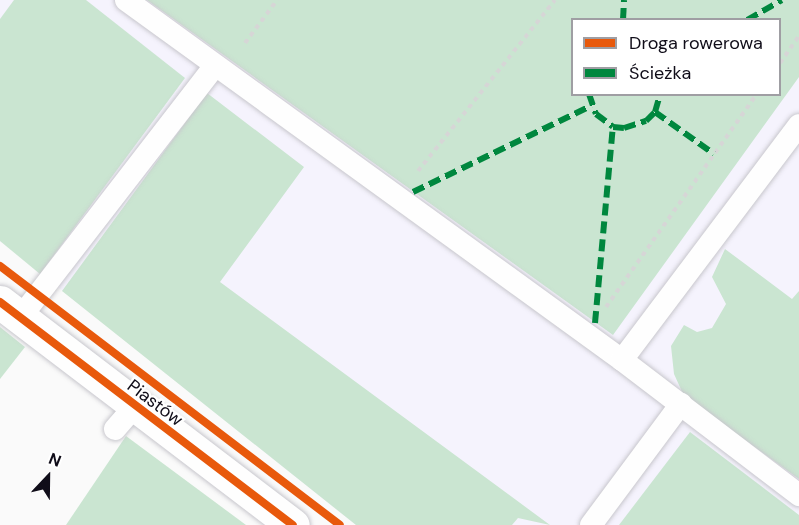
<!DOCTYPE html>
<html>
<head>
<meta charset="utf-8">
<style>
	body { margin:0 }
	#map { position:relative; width:799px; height:525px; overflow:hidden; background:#fafafa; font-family:"DM Sans",sans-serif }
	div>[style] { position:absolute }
	.built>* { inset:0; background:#f5f3fd }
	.green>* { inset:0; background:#cae5d1 }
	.path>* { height:4px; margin-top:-2px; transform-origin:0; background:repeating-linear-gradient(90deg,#d6d6d6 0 4.5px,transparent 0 9px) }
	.roads { filter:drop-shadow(0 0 2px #c8c7cd) drop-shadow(0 0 2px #c8c7cd) }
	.service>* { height:22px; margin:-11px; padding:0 11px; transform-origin:11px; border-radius:11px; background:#fefefe }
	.minor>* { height:33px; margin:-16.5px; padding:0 16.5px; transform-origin:16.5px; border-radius:16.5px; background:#fefefe }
	.quiet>* { height:6px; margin-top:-3px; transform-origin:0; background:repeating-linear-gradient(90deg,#00873e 0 12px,transparent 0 18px) }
	.cycleway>* { height:8px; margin:-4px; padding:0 4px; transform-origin:4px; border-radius:4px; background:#e8590c }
	span { translate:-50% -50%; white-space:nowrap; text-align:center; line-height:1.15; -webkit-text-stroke:4.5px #fff; paint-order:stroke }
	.street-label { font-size:18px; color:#100d19 }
	.legend { position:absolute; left:571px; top:18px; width:210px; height:78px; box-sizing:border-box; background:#fff; border:2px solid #9f9ea3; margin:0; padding:8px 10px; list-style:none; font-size:18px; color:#100d19 }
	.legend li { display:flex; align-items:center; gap:12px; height:30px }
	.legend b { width:30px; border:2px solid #9f9ea3 }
	.north { position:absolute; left:18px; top:447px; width:60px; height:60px; -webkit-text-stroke:4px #fff; paint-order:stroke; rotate:22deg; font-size:16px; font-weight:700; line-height:24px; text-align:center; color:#100d19 }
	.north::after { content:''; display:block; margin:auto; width:21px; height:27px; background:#100d19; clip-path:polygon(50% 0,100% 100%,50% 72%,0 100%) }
</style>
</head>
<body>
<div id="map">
	<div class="built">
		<div style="clip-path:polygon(evenodd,0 0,799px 0,799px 525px,356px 525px,0 241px,0 0,572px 20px,780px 20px,780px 94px,572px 94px,572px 20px)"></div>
	</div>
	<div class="green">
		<div style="clip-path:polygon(14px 0,86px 0,185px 78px,40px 274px,0 241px,0 19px)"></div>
		<div style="clip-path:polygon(evenodd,147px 0,799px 0,799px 77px,613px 335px,147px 0,572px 20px,780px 20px,780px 94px,572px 94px,572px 20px)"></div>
		<div style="clip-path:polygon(207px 93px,304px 167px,220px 282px,550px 525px,518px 518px,512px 525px,356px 525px,62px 291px)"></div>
		<div style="clip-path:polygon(725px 249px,792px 299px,799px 291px,799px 479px,684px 396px,674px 374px,671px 346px,684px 325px,697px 332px,712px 328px,726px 304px,712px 277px)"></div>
		<div style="clip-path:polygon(0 327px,25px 347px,0 379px)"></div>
		<div style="clip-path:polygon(690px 432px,799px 515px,799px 525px,619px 525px)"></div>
		<div style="clip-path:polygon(126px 436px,246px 525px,66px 525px)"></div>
	</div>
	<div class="path">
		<div style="left:245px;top:43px;width:54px;rotate:-53.3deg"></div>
		<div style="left:780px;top:63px;width:33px;rotate:-55deg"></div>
		<div style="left:418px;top:171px;width:219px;rotate:-51.3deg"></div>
		<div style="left:606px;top:307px;width:261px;rotate:-54.7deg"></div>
	</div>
	<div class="roads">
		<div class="service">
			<div style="left:126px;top:0;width:613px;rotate:35.97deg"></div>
			<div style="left:622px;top:360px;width:223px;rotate:37.3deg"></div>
			<div style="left:20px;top:318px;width:319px;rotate:-52.3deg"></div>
			<div style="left:622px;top:360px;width:294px;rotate:-53deg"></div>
			<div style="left:115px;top:429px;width:29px;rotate:-49deg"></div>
			<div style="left:591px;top:525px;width:151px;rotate:-53.4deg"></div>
		</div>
		<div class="minor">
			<div style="left:0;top:302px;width:368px;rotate:37.3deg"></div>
		</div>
	</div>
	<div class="quiet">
		<div style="left:623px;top:20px;width:20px;rotate:-87deg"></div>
		<div style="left:747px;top:20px;width:40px;rotate:-29.7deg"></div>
		<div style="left:589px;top:94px;width:21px;rotate:71deg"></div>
		<div style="left:596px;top:114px;width:21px;rotate:37deg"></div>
		<div style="left:613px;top:127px;width:11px;rotate:5deg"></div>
		<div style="left:624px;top:128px;width:23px;rotate:-18deg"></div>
		<div style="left:646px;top:121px;width:13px;rotate:-45deg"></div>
		<div style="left:655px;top:112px;width:19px;rotate:-74deg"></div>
		<div style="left:655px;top:112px;width:72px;rotate:35.4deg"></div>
		<div style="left:413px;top:192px;width:198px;rotate:-25.8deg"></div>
		<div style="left:595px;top:323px;width:197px;rotate:-84.8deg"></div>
	</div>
	<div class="cycleway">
		<div style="left:0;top:266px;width:427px;rotate:37.3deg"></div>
		<div style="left:0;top:302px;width:368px;rotate:37.3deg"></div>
	</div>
	<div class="street-label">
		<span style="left:155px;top:403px;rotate:37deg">Piastów</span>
	</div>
	<ul class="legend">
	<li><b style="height:8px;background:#e8590c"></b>Droga rowerowa</li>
	<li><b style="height:8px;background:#00873e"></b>Ścieżka</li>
	</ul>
	<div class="north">N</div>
</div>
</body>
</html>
